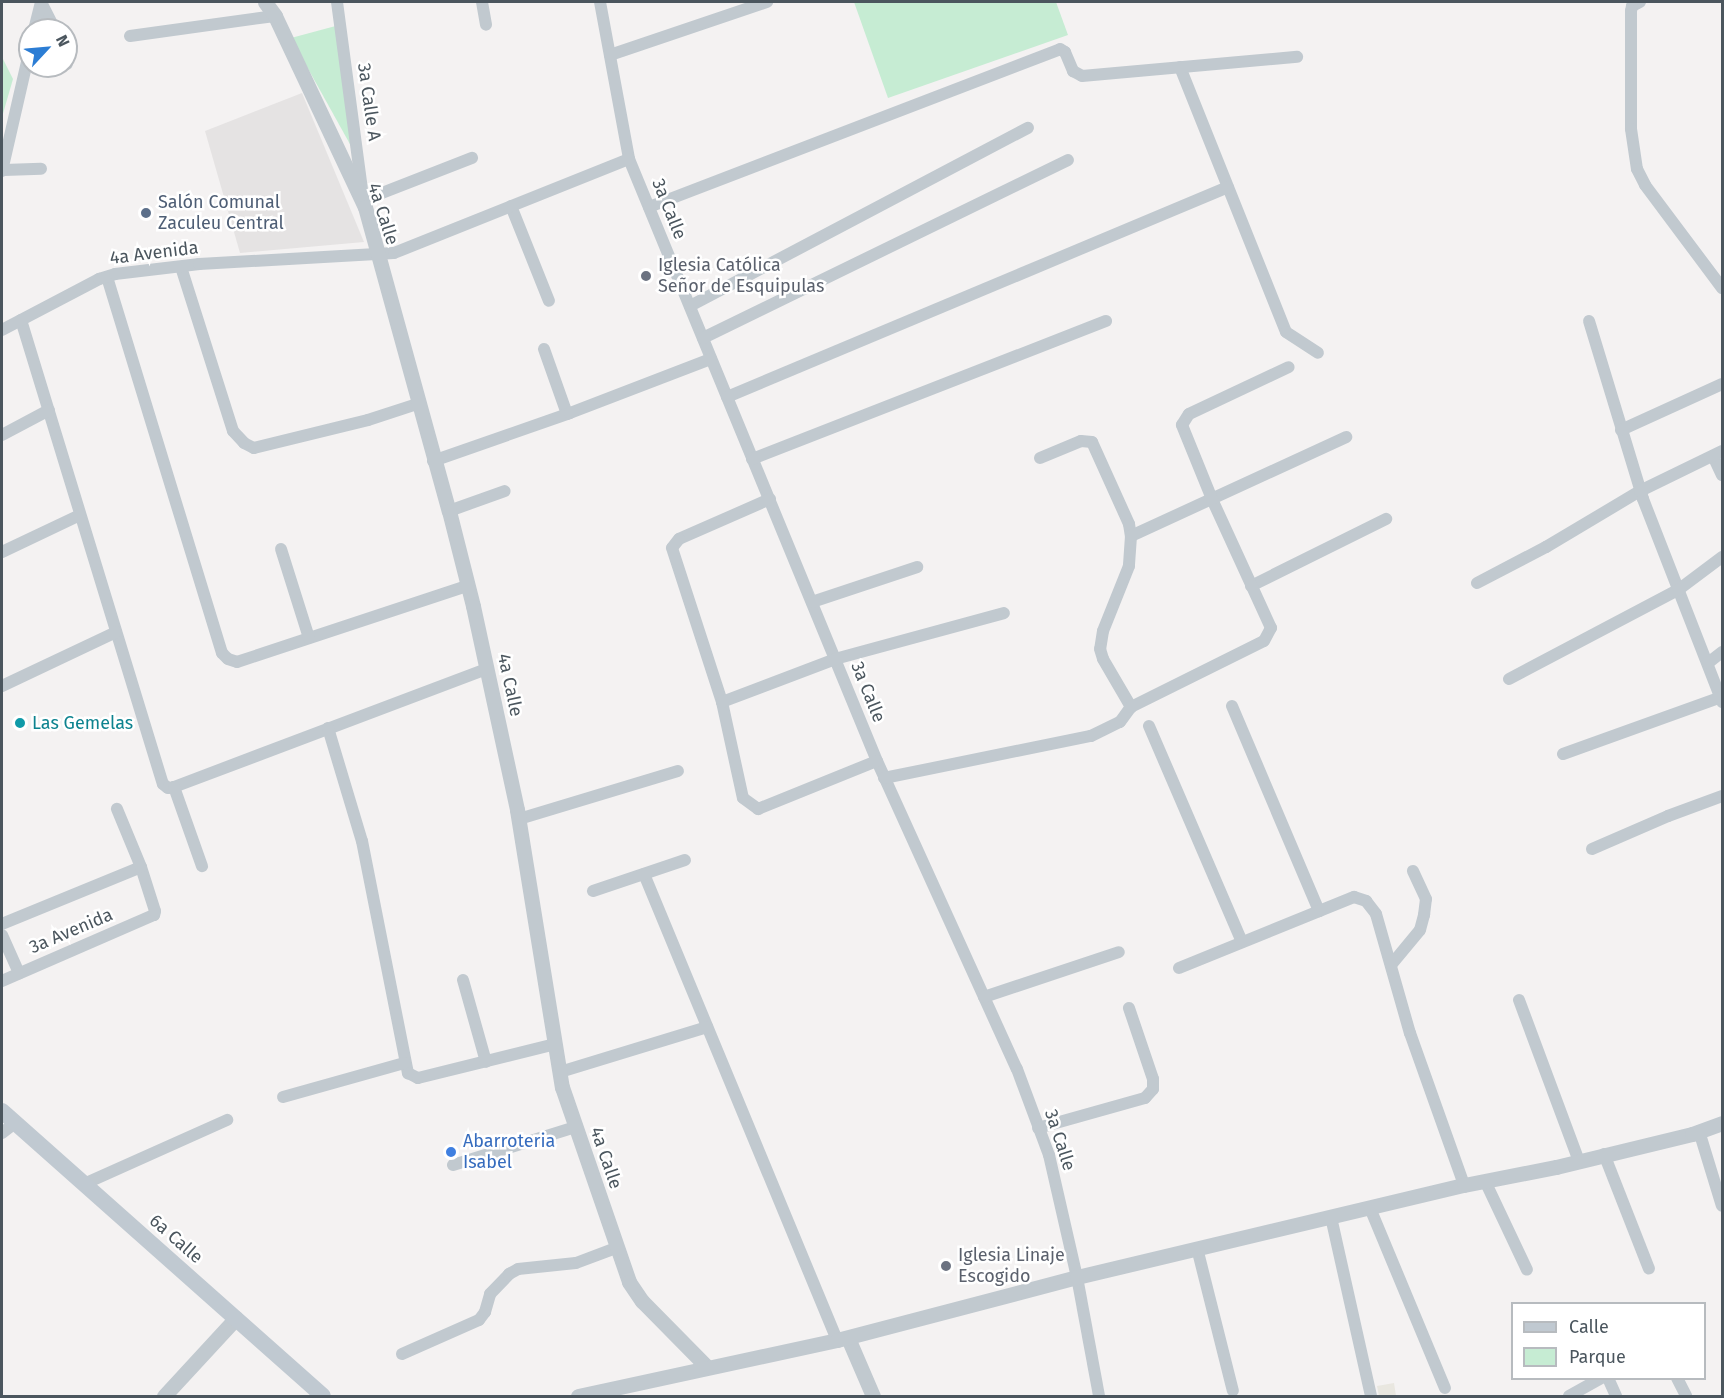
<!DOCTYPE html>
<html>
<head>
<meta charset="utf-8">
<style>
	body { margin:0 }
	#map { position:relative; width:1724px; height:1398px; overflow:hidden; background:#f4f2f2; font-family:"Fira Sans",sans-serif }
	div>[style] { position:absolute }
	.commercial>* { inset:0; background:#e9e7e0 }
	.education>* { inset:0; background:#e5e3e3 }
	.green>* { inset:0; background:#c6ecd3 }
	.minor>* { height:12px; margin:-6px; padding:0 6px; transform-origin:6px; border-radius:6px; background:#c1c9cf }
	.tertiary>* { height:15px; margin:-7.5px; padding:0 7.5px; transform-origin:7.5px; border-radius:7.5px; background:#c1c9cf }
	.secondary>* { height:16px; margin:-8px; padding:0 8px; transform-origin:8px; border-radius:8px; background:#c0c9d1 }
	.dots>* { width:16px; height:16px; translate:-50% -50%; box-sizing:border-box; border:3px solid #fff; border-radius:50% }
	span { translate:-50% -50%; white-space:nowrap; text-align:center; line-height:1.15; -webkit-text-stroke:5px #fff; paint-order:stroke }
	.street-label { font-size:18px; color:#4b565e }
	.service-label { font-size:18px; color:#4e5e75 }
	.left { translate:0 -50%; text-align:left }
	.worship-label { font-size:18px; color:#5b616d }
	.culture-label { font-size:18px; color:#0d838f }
	.shop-label { font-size:18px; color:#366cbe }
	.frame { position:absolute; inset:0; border:3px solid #4b565e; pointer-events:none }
	.legend { position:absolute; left:1511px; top:1302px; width:195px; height:78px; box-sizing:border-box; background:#fff; border:2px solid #b7bbbf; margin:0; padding:8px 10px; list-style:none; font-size:18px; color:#4b565e }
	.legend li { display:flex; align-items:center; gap:12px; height:30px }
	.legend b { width:30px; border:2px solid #b7bbbf }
	.north { position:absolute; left:18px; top:18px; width:60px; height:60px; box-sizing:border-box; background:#fff; border:2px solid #b7bbbf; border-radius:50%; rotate:64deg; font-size:16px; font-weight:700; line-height:24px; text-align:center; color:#4b565e }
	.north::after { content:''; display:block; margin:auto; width:21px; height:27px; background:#2c7dd4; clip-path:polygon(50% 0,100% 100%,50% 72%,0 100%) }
</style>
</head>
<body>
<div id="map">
	<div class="commercial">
		<div style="clip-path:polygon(1394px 1383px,1396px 1396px,1379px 1396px,1377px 1386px)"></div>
	</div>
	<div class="education">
		<div style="clip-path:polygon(302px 93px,364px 242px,240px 253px,205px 131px)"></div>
	</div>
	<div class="green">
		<div style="clip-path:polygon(854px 2px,1056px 2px,1068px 35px,888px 98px)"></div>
		<div style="clip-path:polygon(343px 24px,356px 155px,291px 38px)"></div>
		<div style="clip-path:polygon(2px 57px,13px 79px,2px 117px)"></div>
	</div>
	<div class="minor">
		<div style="left:41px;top:2px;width:31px;rotate:63deg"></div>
		<div style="left:337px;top:2px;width:197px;rotate:82.4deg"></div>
		<div style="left:482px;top:2px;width:23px;rotate:80deg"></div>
		<div style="left:600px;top:2px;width:160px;rotate:79.5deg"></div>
		<div style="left:629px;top:159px;width:651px;rotate:67.61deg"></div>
		<div style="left:877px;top:761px;width:338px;rotate:65.6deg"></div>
		<div style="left:1017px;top:1069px;width:92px;rotate:69.6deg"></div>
		<div style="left:1049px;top:1155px;width:125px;rotate:77.1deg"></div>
		<div style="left:1077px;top:1277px;width:121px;rotate:79.5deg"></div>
		<div style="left:1640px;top:2px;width:9px;rotate:153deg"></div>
		<div style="left:1632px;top:6px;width:5px;rotate:101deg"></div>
		<div style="left:1631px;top:11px;width:118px;rotate:90deg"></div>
		<div style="left:1631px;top:129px;width:40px;rotate:81.5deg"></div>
		<div style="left:1637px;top:169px;width:18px;rotate:63deg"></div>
		<div style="left:1645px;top:185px;width:129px;rotate:53.2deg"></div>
		<div style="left:34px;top:30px;width:29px;rotate:-76deg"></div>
		<div style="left:130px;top:36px;width:146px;rotate:-7.9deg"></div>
		<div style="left:610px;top:55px;width:166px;rotate:-18.7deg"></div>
		<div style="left:66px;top:62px;width:2px;rotate:63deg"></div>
		<div style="left:1180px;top:67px;width:285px;rotate:68.2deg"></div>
		<div style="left:1286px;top:332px;width:38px;rotate:33deg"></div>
		<div style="left:4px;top:170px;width:37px;rotate:-2deg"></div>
		<div style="left:2px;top:171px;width:125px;rotate:-77.1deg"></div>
		<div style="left:364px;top:200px;width:116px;rotate:-21.3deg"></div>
		<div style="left:511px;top:206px;width:102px;rotate:68.2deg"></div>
		<div style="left:649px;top:207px;width:440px;rotate:-21deg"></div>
		<div style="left:1060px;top:49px;width:6px;rotate:31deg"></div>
		<div style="left:1065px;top:52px;width:21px;rotate:67deg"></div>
		<div style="left:1073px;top:71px;width:10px;rotate:29deg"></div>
		<div style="left:1082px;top:76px;width:216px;rotate:-5.1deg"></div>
		<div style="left:181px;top:267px;width:172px;rotate:72.4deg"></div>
		<div style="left:233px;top:431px;width:16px;rotate:47deg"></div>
		<div style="left:244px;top:443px;width:11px;rotate:27deg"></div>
		<div style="left:254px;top:448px;width:117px;rotate:-13.8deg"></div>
		<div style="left:368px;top:420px;width:52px;rotate:-18.1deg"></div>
		<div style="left:107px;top:277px;width:393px;rotate:73deg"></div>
		<div style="left:222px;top:653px;width:8px;rotate:45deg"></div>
		<div style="left:228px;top:659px;width:9px;rotate:18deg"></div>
		<div style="left:237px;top:662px;width:242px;rotate:-18.3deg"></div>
		<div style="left:690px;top:306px;width:382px;rotate:-27.8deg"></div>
		<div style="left:21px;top:320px;width:485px;rotate:73deg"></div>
		<div style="left:163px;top:784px;width:6px;rotate:39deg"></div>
		<div style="left:168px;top:788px;width:6px;rotate:-9deg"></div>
		<div style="left:174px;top:787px;width:335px;rotate:-20.7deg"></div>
		<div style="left:1589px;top:321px;width:186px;rotate:73.1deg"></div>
		<div style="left:1643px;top:499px;width:218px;rotate:68.7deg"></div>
		<div style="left:2px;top:330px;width:110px;rotate:-27.7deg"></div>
		<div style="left:99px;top:279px;width:17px;rotate:-17deg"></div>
		<div style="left:115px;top:274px;width:85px;rotate:-6.8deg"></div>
		<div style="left:199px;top:264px;width:195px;rotate:-3.2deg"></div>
		<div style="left:394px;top:253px;width:253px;rotate:-21.8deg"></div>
		<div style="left:703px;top:338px;width:406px;rotate:-26deg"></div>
		<div style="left:544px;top:349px;width:69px;rotate:70.5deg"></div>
		<div style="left:727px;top:397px;width:543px;rotate:-22.74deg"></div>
		<div style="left:1621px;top:430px;width:111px;rotate:-24.5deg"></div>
		<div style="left:2px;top:435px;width:53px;rotate:-28deg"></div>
		<div style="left:1713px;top:456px;width:21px;rotate:65deg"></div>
		<div style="left:1040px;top:458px;width:44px;rotate:-22.5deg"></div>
		<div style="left:1081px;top:441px;width:11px;rotate:5deg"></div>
		<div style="left:1092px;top:442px;width:90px;rotate:65.7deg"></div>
		<div style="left:1129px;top:524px;width:12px;rotate:81deg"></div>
		<div style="left:1131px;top:536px;width:30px;rotate:94deg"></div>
		<div style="left:1129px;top:566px;width:70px;rotate:111.8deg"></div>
		<div style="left:1103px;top:631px;width:18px;rotate:99deg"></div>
		<div style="left:1100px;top:649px;width:10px;rotate:73deg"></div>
		<div style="left:1103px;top:659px;width:56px;rotate:59.7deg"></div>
		<div style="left:752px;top:459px;width:380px;rotate:-21.3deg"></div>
		<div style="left:433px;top:461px;width:145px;rotate:-19.3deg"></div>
		<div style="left:570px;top:413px;width:151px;rotate:-21deg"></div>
		<div style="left:770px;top:499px;width:99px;rotate:156.3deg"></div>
		<div style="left:679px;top:539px;width:11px;rotate:128deg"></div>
		<div style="left:672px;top:548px;width:162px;rotate:72deg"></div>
		<div style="left:722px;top:702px;width:98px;rotate:77.7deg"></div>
		<div style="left:743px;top:798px;width:19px;rotate:36deg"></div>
		<div style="left:758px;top:809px;width:128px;rotate:-22deg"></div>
		<div style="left:449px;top:511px;width:59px;rotate:-19.7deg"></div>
		<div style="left:1131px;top:536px;width:237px;rotate:-24.7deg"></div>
		<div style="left:281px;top:549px;width:93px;rotate:72.5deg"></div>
		<div style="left:2px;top:552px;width:86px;rotate:-25.4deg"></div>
		<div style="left:1477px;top:583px;width:78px;rotate:-27.6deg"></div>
		<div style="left:1546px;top:547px;width:109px;rotate:-30.8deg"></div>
		<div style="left:1640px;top:491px;width:91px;rotate:-26deg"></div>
		<div style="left:1251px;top:586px;width:151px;rotate:-26.4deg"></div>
		<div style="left:812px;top:602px;width:111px;rotate:-18.4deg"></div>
		<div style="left:1708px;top:663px;width:18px;rotate:-38deg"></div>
		<div style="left:1509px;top:679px;width:191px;rotate:-27.8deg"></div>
		<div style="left:1678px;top:590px;width:55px;rotate:-36.9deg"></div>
		<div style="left:2px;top:686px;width:126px;rotate:-25.3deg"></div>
		<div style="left:722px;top:702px;width:121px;rotate:-20.8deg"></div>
		<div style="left:835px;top:659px;width:175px;rotate:-15.2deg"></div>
		<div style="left:1232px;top:706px;width:223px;rotate:67deg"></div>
		<div style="left:1149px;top:726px;width:235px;rotate:66.7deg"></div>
		<div style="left:328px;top:728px;width:118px;rotate:73.3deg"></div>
		<div style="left:362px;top:841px;width:237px;rotate:78.8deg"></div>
		<div style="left:408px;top:1073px;width:11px;rotate:27deg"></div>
		<div style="left:418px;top:1078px;width:141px;rotate:-13.9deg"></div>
		<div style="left:1563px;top:754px;width:168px;rotate:-19.8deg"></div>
		<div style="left:884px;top:778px;width:211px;rotate:-11.5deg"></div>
		<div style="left:1091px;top:736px;width:32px;rotate:-26deg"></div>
		<div style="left:1120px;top:722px;width:19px;rotate:-54deg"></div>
		<div style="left:1131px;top:707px;width:148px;rotate:-26.4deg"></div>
		<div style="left:1264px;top:641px;width:15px;rotate:-62deg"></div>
		<div style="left:1271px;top:628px;width:142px;rotate:-114.6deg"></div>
		<div style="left:1212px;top:499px;width:80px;rotate:-112.1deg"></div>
		<div style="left:1182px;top:425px;width:13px;rotate:-58deg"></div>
		<div style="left:1189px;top:414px;width:110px;rotate:-25.2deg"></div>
		<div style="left:174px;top:787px;width:84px;rotate:70.5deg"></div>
		<div style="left:519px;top:819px;width:166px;rotate:-16.8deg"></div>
		<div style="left:1592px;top:849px;width:83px;rotate:-23.5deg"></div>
		<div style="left:1668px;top:816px;width:58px;rotate:-20.3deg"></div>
		<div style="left:644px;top:874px;width:504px;rotate:67.5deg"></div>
		<div style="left:593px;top:891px;width:97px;rotate:-18.6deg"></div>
		<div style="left:2px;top:924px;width:150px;rotate:-22.3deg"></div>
		<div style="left:2px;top:935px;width:42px;rotate:65.9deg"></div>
		<div style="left:1391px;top:965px;width:45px;rotate:-50.4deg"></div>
		<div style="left:1420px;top:930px;width:16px;rotate:-75deg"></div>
		<div style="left:1424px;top:915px;width:16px;rotate:-83deg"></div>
		<div style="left:1426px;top:899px;width:31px;rotate:-115deg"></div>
		<div style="left:1179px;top:968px;width:189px;rotate:-22.1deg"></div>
		<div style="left:1354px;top:897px;width:13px;rotate:18deg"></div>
		<div style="left:1366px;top:901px;width:16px;rotate:52deg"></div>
		<div style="left:1376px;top:914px;width:124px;rotate:74.1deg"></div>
		<div style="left:1410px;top:1033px;width:161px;rotate:70.4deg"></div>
		<div style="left:463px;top:980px;width:85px;rotate:74.3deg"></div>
		<div style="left:2px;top:981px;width:166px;rotate:-23.5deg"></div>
		<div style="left:154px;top:915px;width:4px;rotate:-76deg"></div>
		<div style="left:155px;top:911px;width:46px;rotate:-107.7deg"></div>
		<div style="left:141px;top:867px;width:63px;rotate:-112.5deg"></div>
		<div style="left:984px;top:997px;width:142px;rotate:-18.4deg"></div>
		<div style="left:1519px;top:1000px;width:172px;rotate:69.6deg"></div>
		<div style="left:560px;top:1072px;width:154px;rotate:-17deg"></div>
		<div style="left:283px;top:1097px;width:126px;rotate:-15.7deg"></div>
		<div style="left:1038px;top:1128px;width:111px;rotate:-15.7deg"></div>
		<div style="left:1145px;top:1098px;width:12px;rotate:-48deg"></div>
		<div style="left:1153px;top:1089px;width:10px;rotate:-90deg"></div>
		<div style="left:1153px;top:1079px;width:75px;rotate:-108.7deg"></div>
		<div style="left:1699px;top:1131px;width:78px;rotate:73deg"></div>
		<div style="left:2px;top:1133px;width:16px;rotate:-38deg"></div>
		<div style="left:1604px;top:1154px;width:123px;rotate:68.6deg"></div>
		<div style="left:453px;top:1165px;width:129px;rotate:-17.2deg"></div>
		<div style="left:1485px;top:1181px;width:98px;rotate:64.7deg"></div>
		<div style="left:84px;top:1184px;width:157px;rotate:-24.1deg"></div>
		<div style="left:1370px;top:1208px;width:195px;rotate:67.4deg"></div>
		<div style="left:1331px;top:1217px;width:183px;rotate:77.4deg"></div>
		<div style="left:1197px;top:1248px;width:147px;rotate:75.9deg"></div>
		<div style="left:402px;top:1354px;width:84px;rotate:-23.8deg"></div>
		<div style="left:479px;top:1320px;width:10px;rotate:-53deg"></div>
		<div style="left:485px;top:1312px;width:19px;rotate:-74deg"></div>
		<div style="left:490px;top:1294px;width:28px;rotate:-46deg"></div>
		<div style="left:509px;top:1274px;width:10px;rotate:-29deg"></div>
		<div style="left:518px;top:1269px;width:58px;rotate:-5.9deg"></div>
		<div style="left:576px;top:1263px;width:43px;rotate:-20.6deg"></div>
		<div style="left:1608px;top:1378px;width:20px;rotate:66deg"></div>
		<div style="left:1677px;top:1378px;width:20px;rotate:63deg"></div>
		<div style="left:1569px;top:1396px;width:38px;rotate:-29deg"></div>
	</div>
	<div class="tertiary">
		<div style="left:265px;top:2px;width:17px;rotate:54deg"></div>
		<div style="left:275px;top:16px;width:211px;rotate:64.8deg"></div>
		<div style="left:365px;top:207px;width:315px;rotate:74.6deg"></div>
		<div style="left:449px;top:511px;width:98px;rotate:75.8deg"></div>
		<div style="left:473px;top:606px;width:209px;rotate:77.8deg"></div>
		<div style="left:517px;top:810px;width:281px;rotate:80.8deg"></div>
		<div style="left:562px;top:1087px;width:206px;rotate:71deg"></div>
		<div style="left:629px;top:1282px;width:23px;rotate:56deg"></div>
		<div style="left:642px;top:1301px;width:93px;rotate:45.4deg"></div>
		<div style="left:848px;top:1338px;width:63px;rotate:66.7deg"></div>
		<div style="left:164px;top:1396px;width:106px;rotate:-47.3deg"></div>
		<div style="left:578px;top:1396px;width:265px;rotate:-12.2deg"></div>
		<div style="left:837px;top:1340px;width:248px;rotate:-14.7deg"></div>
		<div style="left:1077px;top:1277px;width:398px;rotate:-13.4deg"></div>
		<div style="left:1464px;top:1185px;width:94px;rotate:-11.1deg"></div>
		<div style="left:1556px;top:1167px;width:140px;rotate:-13.6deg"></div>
		<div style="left:1692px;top:1134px;width:32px;rotate:-20deg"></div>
	</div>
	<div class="secondary">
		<div style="left:2px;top:1111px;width:429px;rotate:41.6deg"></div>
	</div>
	<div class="dots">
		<div style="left:146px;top:213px;background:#5c6f8a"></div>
		<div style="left:646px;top:276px;background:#6b7280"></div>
		<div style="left:20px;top:723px;background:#0f9aa8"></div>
		<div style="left:451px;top:1152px;background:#3f7fe0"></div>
		<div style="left:946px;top:1266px;background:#6b7280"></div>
	</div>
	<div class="street-label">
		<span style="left:369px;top:102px;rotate:82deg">3a Calle A</span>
		<span style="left:669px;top:209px;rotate:68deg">3a Calle</span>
		<span style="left:383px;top:214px;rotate:72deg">4a Calle</span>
		<span style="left:154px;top:253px;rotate:-7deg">4a Avenida</span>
		<span style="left:510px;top:685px;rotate:78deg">4a Calle</span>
		<span style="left:868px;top:692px;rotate:68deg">3a Calle</span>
		<span style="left:71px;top:931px;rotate:-23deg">3a Avenida</span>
		<span style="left:1060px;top:1140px;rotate:72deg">3a Calle</span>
		<span style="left:606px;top:1158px;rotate:71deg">4a Calle</span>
		<span style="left:176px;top:1239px;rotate:41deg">6a Calle</span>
	</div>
	<div class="service-label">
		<span class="left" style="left:158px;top:213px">Salón Comunal<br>Zaculeu Central</span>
	</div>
	<div class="worship-label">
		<span class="left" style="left:658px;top:276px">Iglesia Católica<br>Señor de Esquipulas</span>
		<span class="left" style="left:958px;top:1266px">Iglesia Linaje<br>Escogido</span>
	</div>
	<div class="culture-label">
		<span class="left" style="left:32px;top:723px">Las Gemelas</span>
	</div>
	<div class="shop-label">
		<span class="left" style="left:463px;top:1152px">Abarroteria<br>Isabel</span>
	</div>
	<div class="frame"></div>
	<ul class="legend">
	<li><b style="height:8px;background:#c0c9d1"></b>Calle</li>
	<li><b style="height:16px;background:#c6ecd3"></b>Parque</li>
	</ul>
	<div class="north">N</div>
</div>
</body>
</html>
